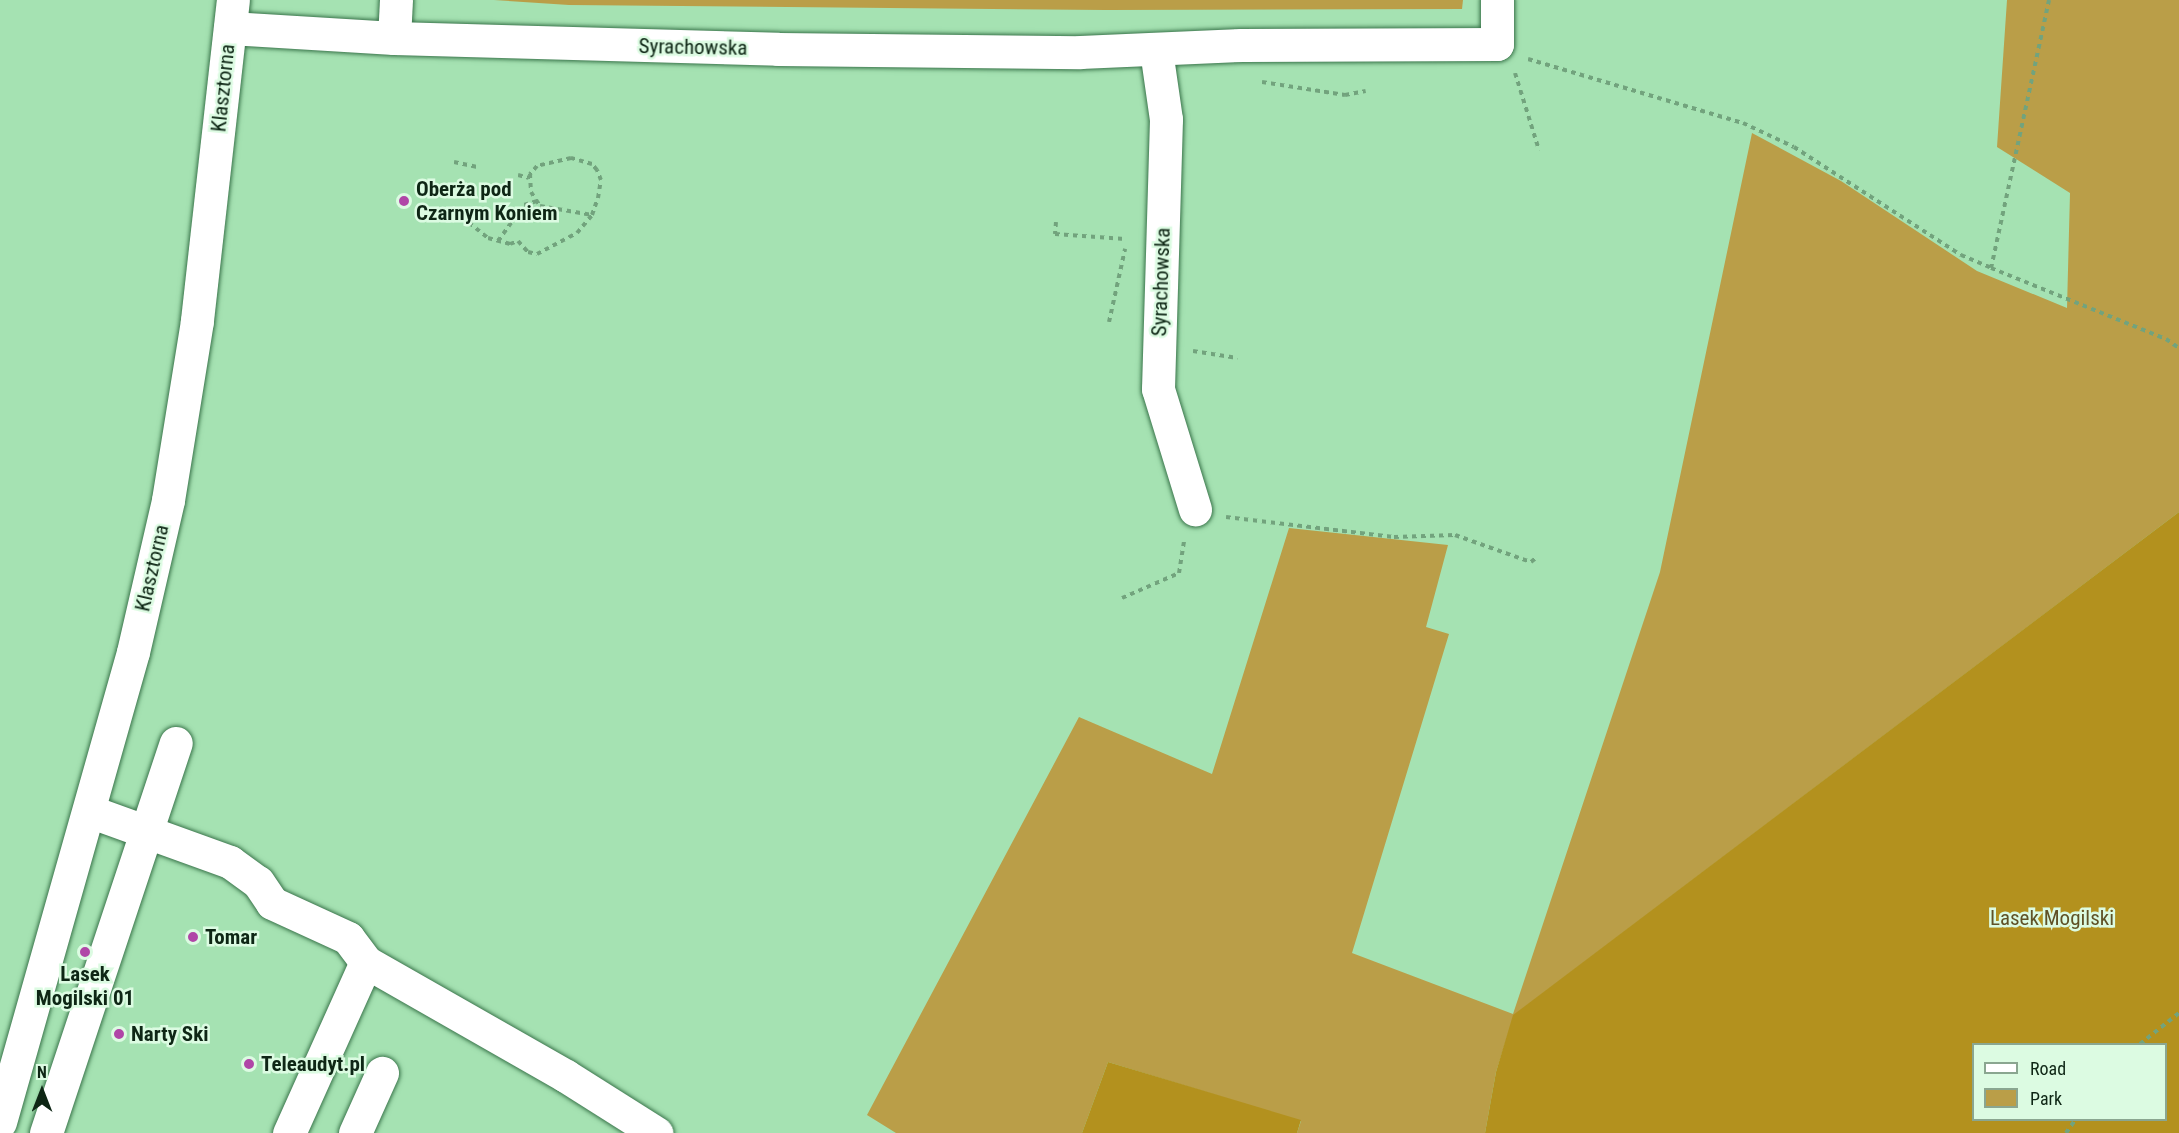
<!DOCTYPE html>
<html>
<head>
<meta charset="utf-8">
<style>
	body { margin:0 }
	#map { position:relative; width:2179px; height:1133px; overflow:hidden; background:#a5e2b2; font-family:"Roboto Condensed",sans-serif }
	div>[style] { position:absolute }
	.green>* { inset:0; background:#ba9e48 }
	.forest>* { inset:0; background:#b3911e }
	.path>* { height:4px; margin-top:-2px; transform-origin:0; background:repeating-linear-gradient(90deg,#72a37d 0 4.5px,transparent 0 9px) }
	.roads { filter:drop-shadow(0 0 2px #3a754b) drop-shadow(0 0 2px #3a754b) }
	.minor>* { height:33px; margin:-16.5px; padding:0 16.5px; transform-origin:16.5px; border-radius:16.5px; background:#fff }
	.dots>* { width:16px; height:16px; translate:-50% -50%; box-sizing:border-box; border:3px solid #dcfbe2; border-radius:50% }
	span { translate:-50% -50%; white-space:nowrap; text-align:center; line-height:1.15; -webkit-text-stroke:5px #dcfbe2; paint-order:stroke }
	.street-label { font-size:21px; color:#0e2615 }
	.poi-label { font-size:21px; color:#0e2615; font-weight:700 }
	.left { translate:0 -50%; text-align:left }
	.park-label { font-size:21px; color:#5f5126 }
	.legend { position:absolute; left:1972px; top:1043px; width:195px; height:78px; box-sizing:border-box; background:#dcfbe2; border:2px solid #8aa690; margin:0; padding:8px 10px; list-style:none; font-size:18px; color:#0e2615 }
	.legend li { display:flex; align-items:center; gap:12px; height:30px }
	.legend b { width:30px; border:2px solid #8aa690 }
	.north { position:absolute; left:12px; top:1061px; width:60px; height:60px; -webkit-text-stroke:4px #dcfbe2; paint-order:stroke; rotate:0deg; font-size:16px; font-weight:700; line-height:24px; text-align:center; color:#0e2615 }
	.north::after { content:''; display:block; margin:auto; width:21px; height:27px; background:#0e2615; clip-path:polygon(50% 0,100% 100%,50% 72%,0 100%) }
</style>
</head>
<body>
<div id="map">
	<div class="green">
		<div style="clip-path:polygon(494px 0,1463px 0,1462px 9px,1106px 10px,569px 5px)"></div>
		<div style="clip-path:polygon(2007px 0,2179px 0,2179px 512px,1514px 1015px,1496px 1072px,1485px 1133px,1297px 1133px,1301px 1121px,1108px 1062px,1082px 1133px,896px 1133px,867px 1115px,1079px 717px,1212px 774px,1289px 528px,1448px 545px,1426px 627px,1449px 634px,1352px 953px,1513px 1014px,1660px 572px,1752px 133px,1841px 181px,1977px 271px,2067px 308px,2070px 193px,1997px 147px)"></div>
	</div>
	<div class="forest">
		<div style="clip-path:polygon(evenodd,2179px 512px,2179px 1133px,1485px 1133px,1496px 1072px,1513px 1015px,2179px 512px,1974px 1044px,2166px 1044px,2166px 1120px,1974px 1120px,1974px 1044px)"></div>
		<div style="clip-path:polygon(1108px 1062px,1301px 1120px,1297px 1133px,1082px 1133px)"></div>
	</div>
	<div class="path">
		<div style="left:2049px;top:0;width:274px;rotate:102.2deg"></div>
		<div style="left:1991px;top:268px;width:189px;rotate:22.1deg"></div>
		<div style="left:2166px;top:339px;width:16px;rotate:35deg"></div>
		<div style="left:1528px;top:59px;width:224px;rotate:16.6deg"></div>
		<div style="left:1743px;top:123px;width:56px;rotate:25.2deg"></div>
		<div style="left:1794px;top:147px;width:199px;rotate:32.9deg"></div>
		<div style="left:1961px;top:255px;width:33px;rotate:23deg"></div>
		<div style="left:1515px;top:73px;width:81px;rotate:72.7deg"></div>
		<div style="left:1262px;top:82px;width:84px;rotate:8.9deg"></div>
		<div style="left:1345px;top:95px;width:21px;rotate:-11deg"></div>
		<div style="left:454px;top:162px;width:25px;rotate:12deg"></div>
		<div style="left:518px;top:175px;width:11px;rotate:15deg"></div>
		<div style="left:448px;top:214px;width:14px;rotate:12deg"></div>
		<div style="left:462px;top:217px;width:33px;rotate:39deg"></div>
		<div style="left:488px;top:238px;width:23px;rotate:15deg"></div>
		<div style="left:510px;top:244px;width:9px;rotate:-21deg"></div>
		<div style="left:518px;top:241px;width:15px;rotate:48deg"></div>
		<div style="left:528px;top:252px;width:9px;rotate:13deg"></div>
		<div style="left:537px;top:254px;width:45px;rotate:-27.7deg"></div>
		<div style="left:577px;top:233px;width:23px;rotate:-50deg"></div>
		<div style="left:592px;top:215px;width:18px;rotate:-71deg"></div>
		<div style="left:598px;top:198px;width:18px;rotate:-81deg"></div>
		<div style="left:601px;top:180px;width:11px;rotate:-112deg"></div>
		<div style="left:597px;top:170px;width:8px;rotate:-130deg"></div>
		<div style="left:592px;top:164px;width:22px;rotate:-164deg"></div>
		<div style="left:571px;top:158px;width:35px;rotate:167deg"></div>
		<div style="left:537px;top:166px;width:11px;rotate:131deg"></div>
		<div style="left:530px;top:174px;width:18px;rotate:87deg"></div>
		<div style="left:531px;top:192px;width:17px;rotate:57deg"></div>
		<div style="left:540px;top:206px;width:53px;rotate:9.8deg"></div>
		<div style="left:1056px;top:222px;width:12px;rotate:95deg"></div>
		<div style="left:1055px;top:234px;width:70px;rotate:4.1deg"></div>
		<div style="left:498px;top:241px;width:44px;rotate:-54.2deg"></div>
		<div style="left:524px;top:205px;width:14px;rotate:-17deg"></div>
		<div style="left:1109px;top:322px;width:75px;rotate:-77.6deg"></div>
		<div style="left:1193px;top:351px;width:45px;rotate:9deg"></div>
		<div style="left:1226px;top:517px;width:169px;rotate:6.8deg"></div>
		<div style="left:1394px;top:537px;width:61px;rotate:-1.9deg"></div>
		<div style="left:1455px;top:535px;width:81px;rotate:19.6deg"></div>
		<div style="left:1531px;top:562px;width:8px;rotate:-40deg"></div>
		<div style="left:1122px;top:598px;width:62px;rotate:-23.7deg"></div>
		<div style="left:1179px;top:573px;width:32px;rotate:-81deg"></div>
		<div style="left:2140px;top:1044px;width:50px;rotate:-38.5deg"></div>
		<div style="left:2066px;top:1133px;width:16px;rotate:-55deg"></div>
	</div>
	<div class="roads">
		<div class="minor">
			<div style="left:230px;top:28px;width:164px;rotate:3.5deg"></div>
			<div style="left:394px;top:38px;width:384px;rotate:1.6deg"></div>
			<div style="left:778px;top:49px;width:302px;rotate:0.6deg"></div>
			<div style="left:1080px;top:52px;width:162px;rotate:-2.5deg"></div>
			<div style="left:1242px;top:45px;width:255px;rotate:-0.2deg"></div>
			<div style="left:1497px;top:44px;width:44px;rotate:-90deg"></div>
			<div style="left:394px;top:38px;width:38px;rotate:-87deg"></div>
			<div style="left:1156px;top:50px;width:70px;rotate:81.8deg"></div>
			<div style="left:1166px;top:119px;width:270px;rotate:91.7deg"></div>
			<div style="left:1158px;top:389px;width:126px;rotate:72.9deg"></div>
			<div style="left:89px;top:811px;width:150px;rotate:19.9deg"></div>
			<div style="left:230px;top:862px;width:34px;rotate:36deg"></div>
			<div style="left:258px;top:882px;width:25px;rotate:56deg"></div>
			<div style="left:272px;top:903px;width:84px;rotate:24.7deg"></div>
			<div style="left:348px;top:938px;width:30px;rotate:53deg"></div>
			<div style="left:366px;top:962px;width:188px;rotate:114.2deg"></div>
			<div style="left:366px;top:962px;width:230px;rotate:29.7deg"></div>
			<div style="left:566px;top:1076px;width:107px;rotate:32.3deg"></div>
			<div style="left:0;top:1122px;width:488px;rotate:-74.2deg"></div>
			<div style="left:133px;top:652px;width:156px;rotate:-77deg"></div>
			<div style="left:168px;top:500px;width:182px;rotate:-80.8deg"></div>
			<div style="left:197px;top:320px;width:322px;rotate:-83.6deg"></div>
			<div style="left:46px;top:1133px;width:411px;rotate:-71.6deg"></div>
			<div style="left:355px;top:1133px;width:66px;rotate:-65.8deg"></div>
		</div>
	</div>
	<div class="dots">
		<div style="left:404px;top:201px;background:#b046a7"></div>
		<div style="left:193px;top:937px;background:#b046a7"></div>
		<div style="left:85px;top:952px;background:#b046a7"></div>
		<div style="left:119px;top:1034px;background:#b046a7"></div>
		<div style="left:249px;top:1064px;background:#b046a7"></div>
	</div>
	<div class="street-label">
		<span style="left:693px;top:47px;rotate:1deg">Syrachowska</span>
		<span style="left:223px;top:88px;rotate:-84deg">Klasztorna</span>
		<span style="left:1161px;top:282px;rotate:-88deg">Syrachowska</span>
		<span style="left:152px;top:568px;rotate:-77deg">Klasztorna</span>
	</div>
	<div class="poi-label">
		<span class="left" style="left:416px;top:201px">Oberża pod<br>Czarnym Koniem</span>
		<span class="left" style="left:205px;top:937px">Tomar</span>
		<span style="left:85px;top:986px">Lasek<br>Mogilski 01</span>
		<span class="left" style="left:131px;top:1034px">Narty Ski</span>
		<span class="left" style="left:261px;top:1064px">Teleaudyt.pl</span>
	</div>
	<div class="park-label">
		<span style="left:2052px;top:918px">Lasek Mogilski</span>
	</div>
	<ul class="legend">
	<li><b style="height:8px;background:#fff"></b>Road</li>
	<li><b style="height:16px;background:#ba9e48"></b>Park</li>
	</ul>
	<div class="north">N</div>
</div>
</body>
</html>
